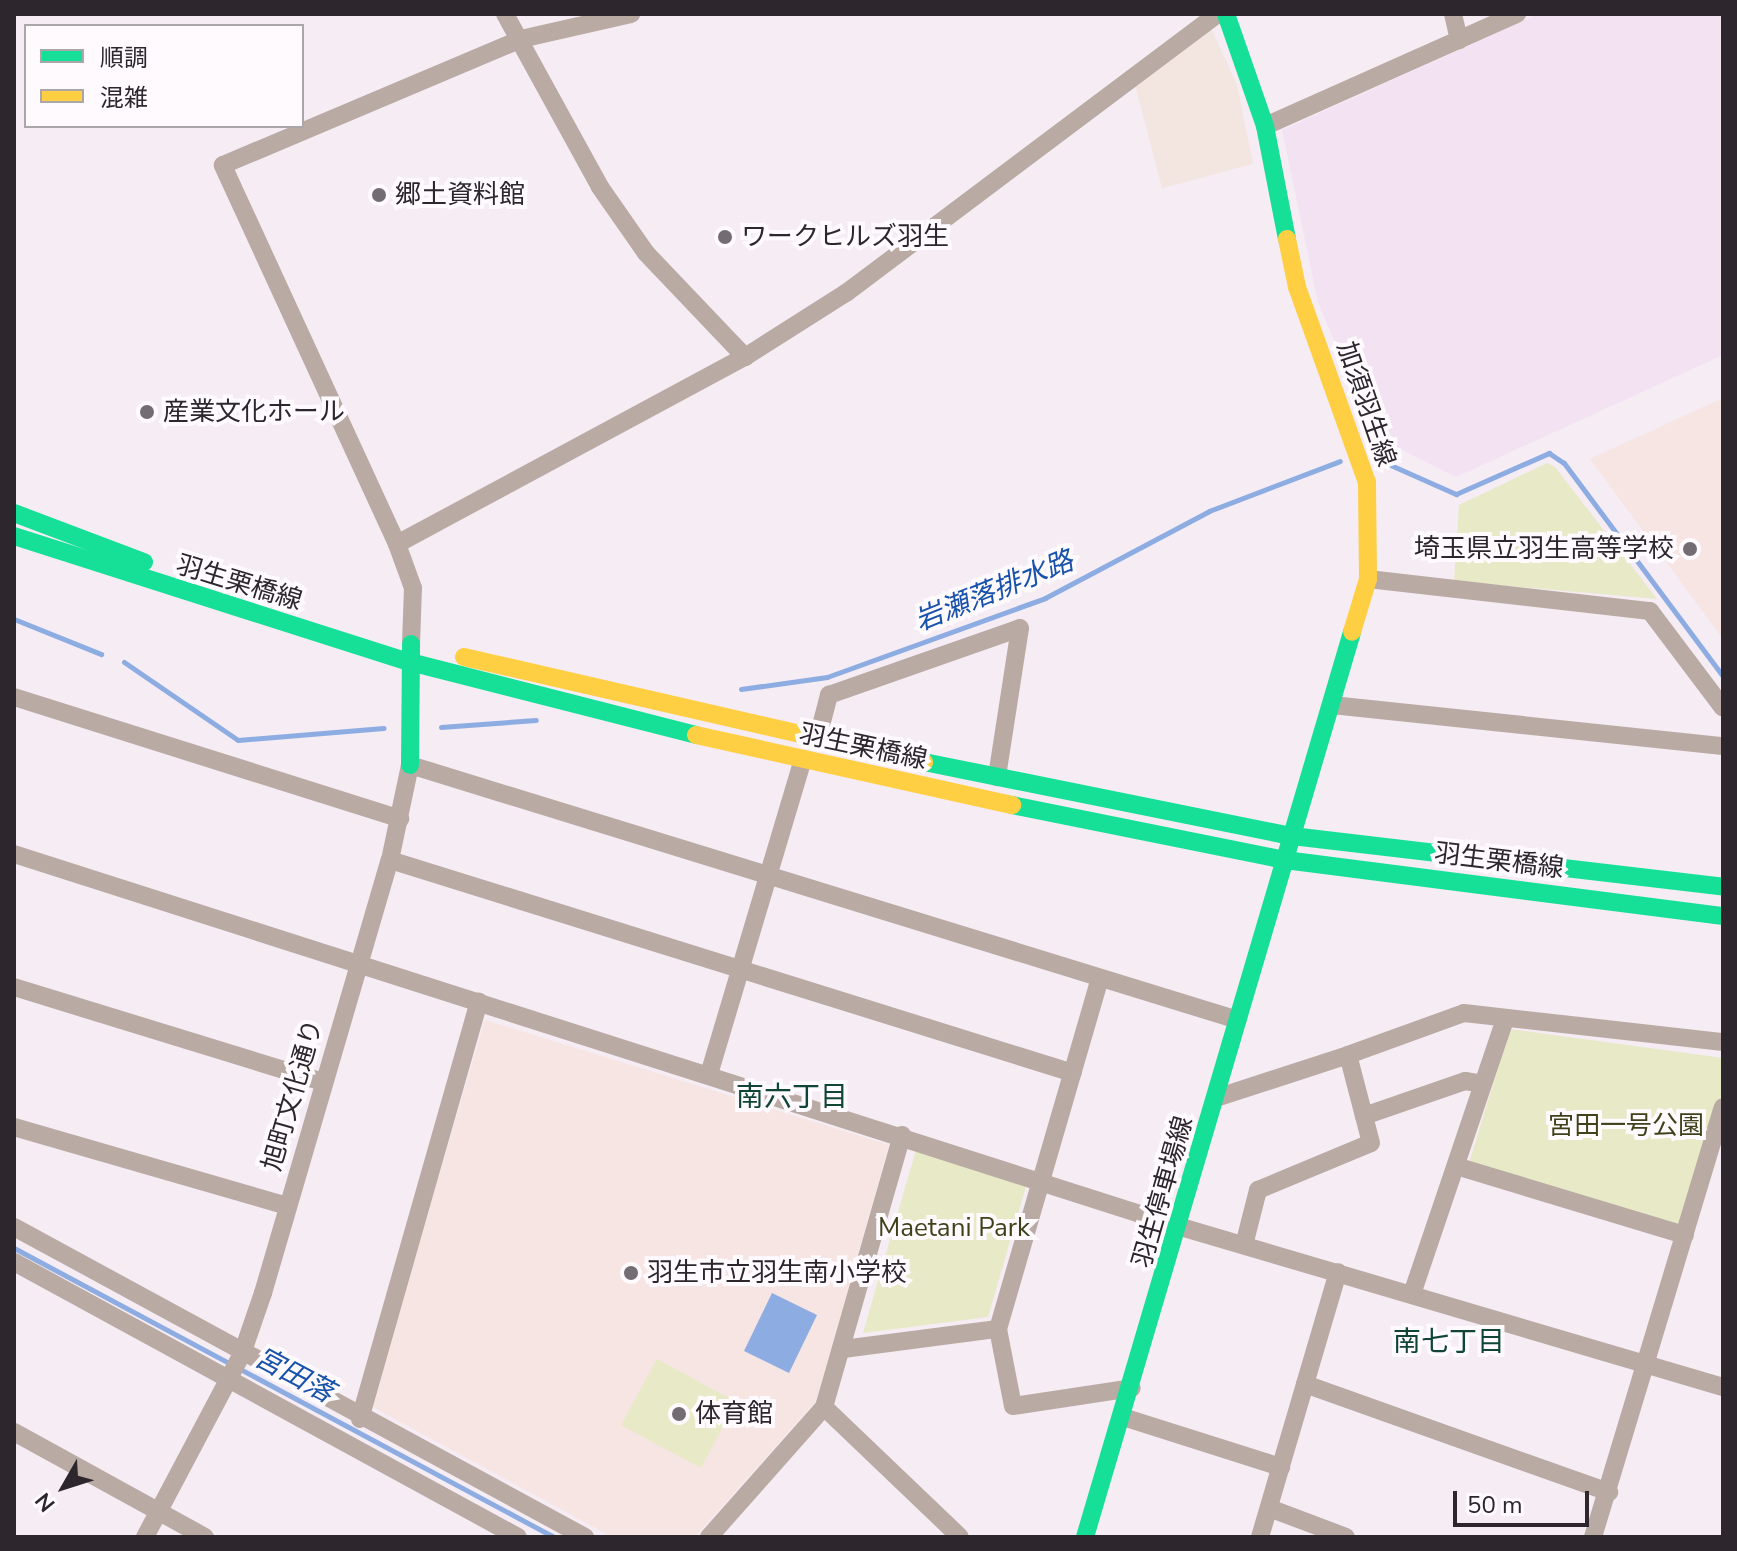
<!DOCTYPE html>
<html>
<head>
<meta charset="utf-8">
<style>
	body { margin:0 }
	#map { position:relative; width:1737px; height:1551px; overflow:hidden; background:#f5ecf4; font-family:"Nunito Sans","Noto Sans JP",sans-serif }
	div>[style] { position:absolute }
	.commercial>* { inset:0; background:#f3e6e0 }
	.built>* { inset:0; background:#f3e3f2 }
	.education>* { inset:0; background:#f6e5e2 }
	.green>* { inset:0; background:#e7e9c7 }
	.water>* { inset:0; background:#8dace2 }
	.stream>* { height:5px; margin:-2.5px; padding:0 2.5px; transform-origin:2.5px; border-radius:2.5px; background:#8dace2 }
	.street>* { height:18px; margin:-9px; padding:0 9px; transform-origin:9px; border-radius:9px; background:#baaaa4 }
	.fast>* { height:18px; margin:-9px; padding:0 9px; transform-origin:9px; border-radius:9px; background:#16e098 }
	.slow>* { height:18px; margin:-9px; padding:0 9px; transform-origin:9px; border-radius:9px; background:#ffcf43 }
	.dots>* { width:22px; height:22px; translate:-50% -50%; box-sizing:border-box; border:4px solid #fefafe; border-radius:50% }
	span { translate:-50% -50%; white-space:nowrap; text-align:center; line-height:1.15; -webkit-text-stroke:8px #fefafe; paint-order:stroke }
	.poi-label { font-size:26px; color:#2d272d }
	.left { translate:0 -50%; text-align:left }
	.right { translate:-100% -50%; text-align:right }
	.street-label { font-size:26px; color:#2d272d }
	.park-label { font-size:26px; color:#3d4219 }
	.water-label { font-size:28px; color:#1852aa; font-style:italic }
	.neighbourhood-label { font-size:28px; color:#104435 }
	.frame { position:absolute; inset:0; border:16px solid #2d272d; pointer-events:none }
	.legend { position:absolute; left:24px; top:24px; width:280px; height:104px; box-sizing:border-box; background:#fefafe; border:2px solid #aaa6aa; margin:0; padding:10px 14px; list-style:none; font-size:24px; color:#2d272d }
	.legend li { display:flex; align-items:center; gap:16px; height:40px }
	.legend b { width:40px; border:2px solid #aaa6aa }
	.north { position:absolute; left:24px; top:1447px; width:80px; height:80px; -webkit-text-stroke:6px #fefafe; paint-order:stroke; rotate:231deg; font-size:22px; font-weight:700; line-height:32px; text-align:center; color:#2d272d }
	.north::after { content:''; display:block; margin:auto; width:28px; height:36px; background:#2d272d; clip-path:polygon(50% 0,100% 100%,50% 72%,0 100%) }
	.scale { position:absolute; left:1453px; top:1491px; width:136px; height:36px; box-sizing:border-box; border:4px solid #2d272d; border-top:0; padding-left:10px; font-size:24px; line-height:28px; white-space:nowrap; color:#2d272d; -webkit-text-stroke:6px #fefafe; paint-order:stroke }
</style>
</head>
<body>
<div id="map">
	<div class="commercial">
		<div style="clip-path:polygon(1211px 28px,1237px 85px,1253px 164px,1162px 188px,1135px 85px)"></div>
	</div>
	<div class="built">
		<div style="clip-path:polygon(1539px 14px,1723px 14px,1723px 355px,1456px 477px,1375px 436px,1318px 303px,1282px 130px)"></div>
	</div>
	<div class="education">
		<div style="clip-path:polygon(1723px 398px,1723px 639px,1590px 459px)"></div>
		<div style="clip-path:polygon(485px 1020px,889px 1145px,816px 1401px,695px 1537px,612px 1537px,371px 1406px)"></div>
	</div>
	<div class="green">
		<div style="clip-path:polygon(1547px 463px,1555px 467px,1657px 599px,1454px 581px,1459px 505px)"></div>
		<div style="clip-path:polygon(1510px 1029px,1723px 1058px,1723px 1089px,1682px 1227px,1469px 1163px)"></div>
		<div style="clip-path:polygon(916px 1150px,1027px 1183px,988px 1317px,863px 1333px)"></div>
		<div style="clip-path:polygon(657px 1359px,736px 1402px,701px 1468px,621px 1425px)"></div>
	</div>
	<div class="water">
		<div style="clip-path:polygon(772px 1293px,817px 1315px,789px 1373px,744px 1351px)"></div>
	</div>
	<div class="stream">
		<div style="left:1386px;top:463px;width:77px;rotate:23.9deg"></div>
		<div style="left:1456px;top:494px;width:102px;rotate:-23.8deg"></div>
		<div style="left:1549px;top:453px;width:18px;rotate:34deg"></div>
		<div style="left:1564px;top:463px;width:266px;rotate:53.3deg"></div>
		<div style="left:14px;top:619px;width:94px;rotate:21.9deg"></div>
		<div style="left:124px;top:662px;width:138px;rotate:34.4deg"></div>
		<div style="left:238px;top:740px;width:146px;rotate:-4.7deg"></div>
		<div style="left:741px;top:689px;width:87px;rotate:-7.9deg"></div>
		<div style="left:827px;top:677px;width:232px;rotate:-19.9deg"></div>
		<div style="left:1045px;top:598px;width:186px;rotate:-27.9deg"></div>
		<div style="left:1209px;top:511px;width:140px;rotate:-20.9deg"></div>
		<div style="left:441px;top:727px;width:95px;rotate:-4.2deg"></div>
		<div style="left:14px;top:1248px;width:612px;rotate:28.16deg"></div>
	</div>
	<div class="street">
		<div style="left:505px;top:14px;width:197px;rotate:61.2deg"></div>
		<div style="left:600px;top:187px;width:80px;rotate:55.1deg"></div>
		<div style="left:646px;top:253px;width:144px;rotate:46.4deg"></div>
		<div style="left:1453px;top:14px;width:27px;rotate:77deg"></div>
		<div style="left:1265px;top:126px;width:276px;rotate:-24deg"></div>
		<div style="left:397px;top:544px;width:395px;rotate:-28.3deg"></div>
		<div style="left:745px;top:357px;width:120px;rotate:-32.4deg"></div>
		<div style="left:846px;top:293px;width:465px;rotate:-36.9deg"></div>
		<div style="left:1368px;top:579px;width:284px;rotate:6.5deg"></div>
		<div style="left:1650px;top:611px;width:121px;rotate:53deg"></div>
		<div style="left:411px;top:644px;width:56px;rotate:-88deg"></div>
		<div style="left:413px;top:588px;width:47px;rotate:-110deg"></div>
		<div style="left:397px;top:544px;width:417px;rotate:-114.7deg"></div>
		<div style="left:223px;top:165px;width:324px;rotate:-22.9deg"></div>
		<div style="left:521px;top:39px;width:113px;rotate:-12.8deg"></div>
		<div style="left:14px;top:697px;width:405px;rotate:17.5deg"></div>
		<div style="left:1332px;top:705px;width:393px;rotate:6deg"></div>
		<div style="left:817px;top:741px;width:48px;rotate:-75.4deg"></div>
		<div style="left:829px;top:695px;width:202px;rotate:-19.3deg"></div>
		<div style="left:1020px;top:628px;width:151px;rotate:98.8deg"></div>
		<div style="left:14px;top:854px;width:1225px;rotate:17.73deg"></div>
		<div style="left:1181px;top:1227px;width:565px;rotate:16.45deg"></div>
		<div style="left:390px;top:860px;width:715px;rotate:17.32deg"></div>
		<div style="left:14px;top:987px;width:322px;rotate:17.1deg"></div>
		<div style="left:710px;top:1071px;width:322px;rotate:-73.4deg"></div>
		<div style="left:1216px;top:1098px;width:139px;rotate:-18deg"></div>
		<div style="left:1364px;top:1116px;width:107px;rotate:-19.1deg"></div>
		<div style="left:1465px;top:1081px;width:18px;rotate:9deg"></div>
		<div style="left:14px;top:1127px;width:285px;rotate:16.1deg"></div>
		<div style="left:1456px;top:1166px;width:239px;rotate:16.8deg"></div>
		<div style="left:14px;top:1227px;width:650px;rotate:28.5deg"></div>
		<div style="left:1244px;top:1245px;width:57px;rotate:-75.7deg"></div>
		<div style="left:1258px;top:1190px;width:122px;rotate:-22.6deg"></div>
		<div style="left:1371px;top:1143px;width:91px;rotate:-104.6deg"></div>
		<div style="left:1348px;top:1055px;width:123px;rotate:-19.9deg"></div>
		<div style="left:1464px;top:1013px;width:261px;rotate:6.4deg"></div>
		<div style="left:14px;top:1262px;width:574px;rotate:28.62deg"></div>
		<div style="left:1412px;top:1294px;width:289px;rotate:-71.3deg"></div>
		<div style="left:998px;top:1329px;width:78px;rotate:79deg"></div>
		<div style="left:1013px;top:1406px;width:120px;rotate:-8.6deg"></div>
		<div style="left:843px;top:1349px;width:156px;rotate:-7.4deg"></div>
		<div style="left:998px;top:1329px;width:362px;rotate:-73.8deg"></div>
		<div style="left:1305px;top:1384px;width:323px;rotate:19.6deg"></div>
		<div style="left:824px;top:1407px;width:188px;rotate:43.7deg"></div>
		<div style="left:1123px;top:1417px;width:166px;rotate:17.6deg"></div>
		<div style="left:360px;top:1419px;width:434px;rotate:-74.1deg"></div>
		<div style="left:14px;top:1432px;width:218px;rotate:28.8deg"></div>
		<div style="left:1269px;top:1508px;width:82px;rotate:20.6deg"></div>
		<div style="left:145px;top:1537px;width:207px;rotate:-62.1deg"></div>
		<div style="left:242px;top:1354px;width:65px;rotate:-71deg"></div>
		<div style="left:263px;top:1293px;width:451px;rotate:-73.7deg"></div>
		<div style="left:390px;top:860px;width:97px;rotate:-78.1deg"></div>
		<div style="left:410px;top:765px;width:866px;rotate:17.12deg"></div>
		<div style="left:709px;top:1537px;width:174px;rotate:-48.5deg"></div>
		<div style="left:824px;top:1407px;width:283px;rotate:-74deg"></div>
		<div style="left:1260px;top:1537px;width:276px;rotate:-73.6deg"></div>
		<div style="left:1593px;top:1537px;width:449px;rotate:-73.2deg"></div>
	</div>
	<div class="fast">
		<div style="left:1226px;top:14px;width:119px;rotate:70.8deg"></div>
		<div style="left:1265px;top:126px;width:115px;rotate:79deg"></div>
		<div style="left:14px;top:513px;width:139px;rotate:20.7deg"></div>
		<div style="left:14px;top:536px;width:416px;rotate:17.7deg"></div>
		<div style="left:410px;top:662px;width:295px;rotate:14.3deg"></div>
		<div style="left:924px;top:762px;width:375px;rotate:11.4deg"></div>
		<div style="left:1292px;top:836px;width:434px;rotate:6.7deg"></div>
		<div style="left:410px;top:765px;width:121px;rotate:-89.5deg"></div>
		<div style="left:1012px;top:805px;width:278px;rotate:11.4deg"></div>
		<div style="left:1285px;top:860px;width:442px;rotate:7.3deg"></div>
		<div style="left:1085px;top:1537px;width:944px;rotate:-73.56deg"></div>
	</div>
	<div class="slow">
		<div style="left:1287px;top:239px;width:49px;rotate:78.2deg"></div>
		<div style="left:1297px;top:287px;width:207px;rotate:70.3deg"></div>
		<div style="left:1367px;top:482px;width:97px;rotate:89.4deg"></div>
		<div style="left:1368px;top:579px;width:55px;rotate:106.8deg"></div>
		<div style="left:464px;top:657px;width:472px;rotate:12.9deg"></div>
		<div style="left:696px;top:735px;width:324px;rotate:12.5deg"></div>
	</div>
	<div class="dots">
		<div style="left:379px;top:195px;background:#736c73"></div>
		<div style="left:725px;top:237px;background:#736c73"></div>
		<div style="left:147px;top:412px;background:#736c73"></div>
		<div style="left:1690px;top:549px;background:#736c73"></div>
		<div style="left:631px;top:1273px;background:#736c73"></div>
		<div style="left:679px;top:1414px;background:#736c73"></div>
	</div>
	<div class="poi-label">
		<span class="left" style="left:395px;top:195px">郷土資料館</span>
		<span class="left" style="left:741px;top:237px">ワークヒルズ羽生</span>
		<span class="left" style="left:163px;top:412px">産業文化ホール</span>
		<span class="right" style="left:1674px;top:549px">埼玉県立羽生高等学校</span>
		<span class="left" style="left:647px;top:1273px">羽生市立羽生南小学校</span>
		<span class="left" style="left:695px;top:1414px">体育館</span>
	</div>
	<div class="street-label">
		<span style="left:1366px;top:404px;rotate:71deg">加須羽生線</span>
		<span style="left:239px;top:583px;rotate:17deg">羽生栗橋線</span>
		<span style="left:863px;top:747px;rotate:12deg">羽生栗橋線</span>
		<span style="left:1499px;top:861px;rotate:7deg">羽生栗橋線</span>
		<span style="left:293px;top:1095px;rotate:-74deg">旭町文化通り</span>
		<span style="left:1163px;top:1192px;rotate:-74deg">羽生停車場線</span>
	</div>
	<div class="park-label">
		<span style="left:1626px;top:1126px">宮田一号公園</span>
		<span style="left:954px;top:1228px">Maetani Park</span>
	</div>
	<div class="water-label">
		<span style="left:994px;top:591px;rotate:-22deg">岩瀬落排水路</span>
		<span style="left:294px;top:1375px;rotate:28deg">宮田落</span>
	</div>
	<div class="neighbourhood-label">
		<span style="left:792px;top:1097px">南六丁目</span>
		<span style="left:1449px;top:1342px">南七丁目</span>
	</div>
	<div class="frame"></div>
	<ul class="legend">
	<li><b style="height:10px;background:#16e098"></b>順調</li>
	<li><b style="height:10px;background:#ffcf43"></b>混雑</li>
	</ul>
	<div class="north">N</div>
	<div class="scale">50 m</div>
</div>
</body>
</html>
